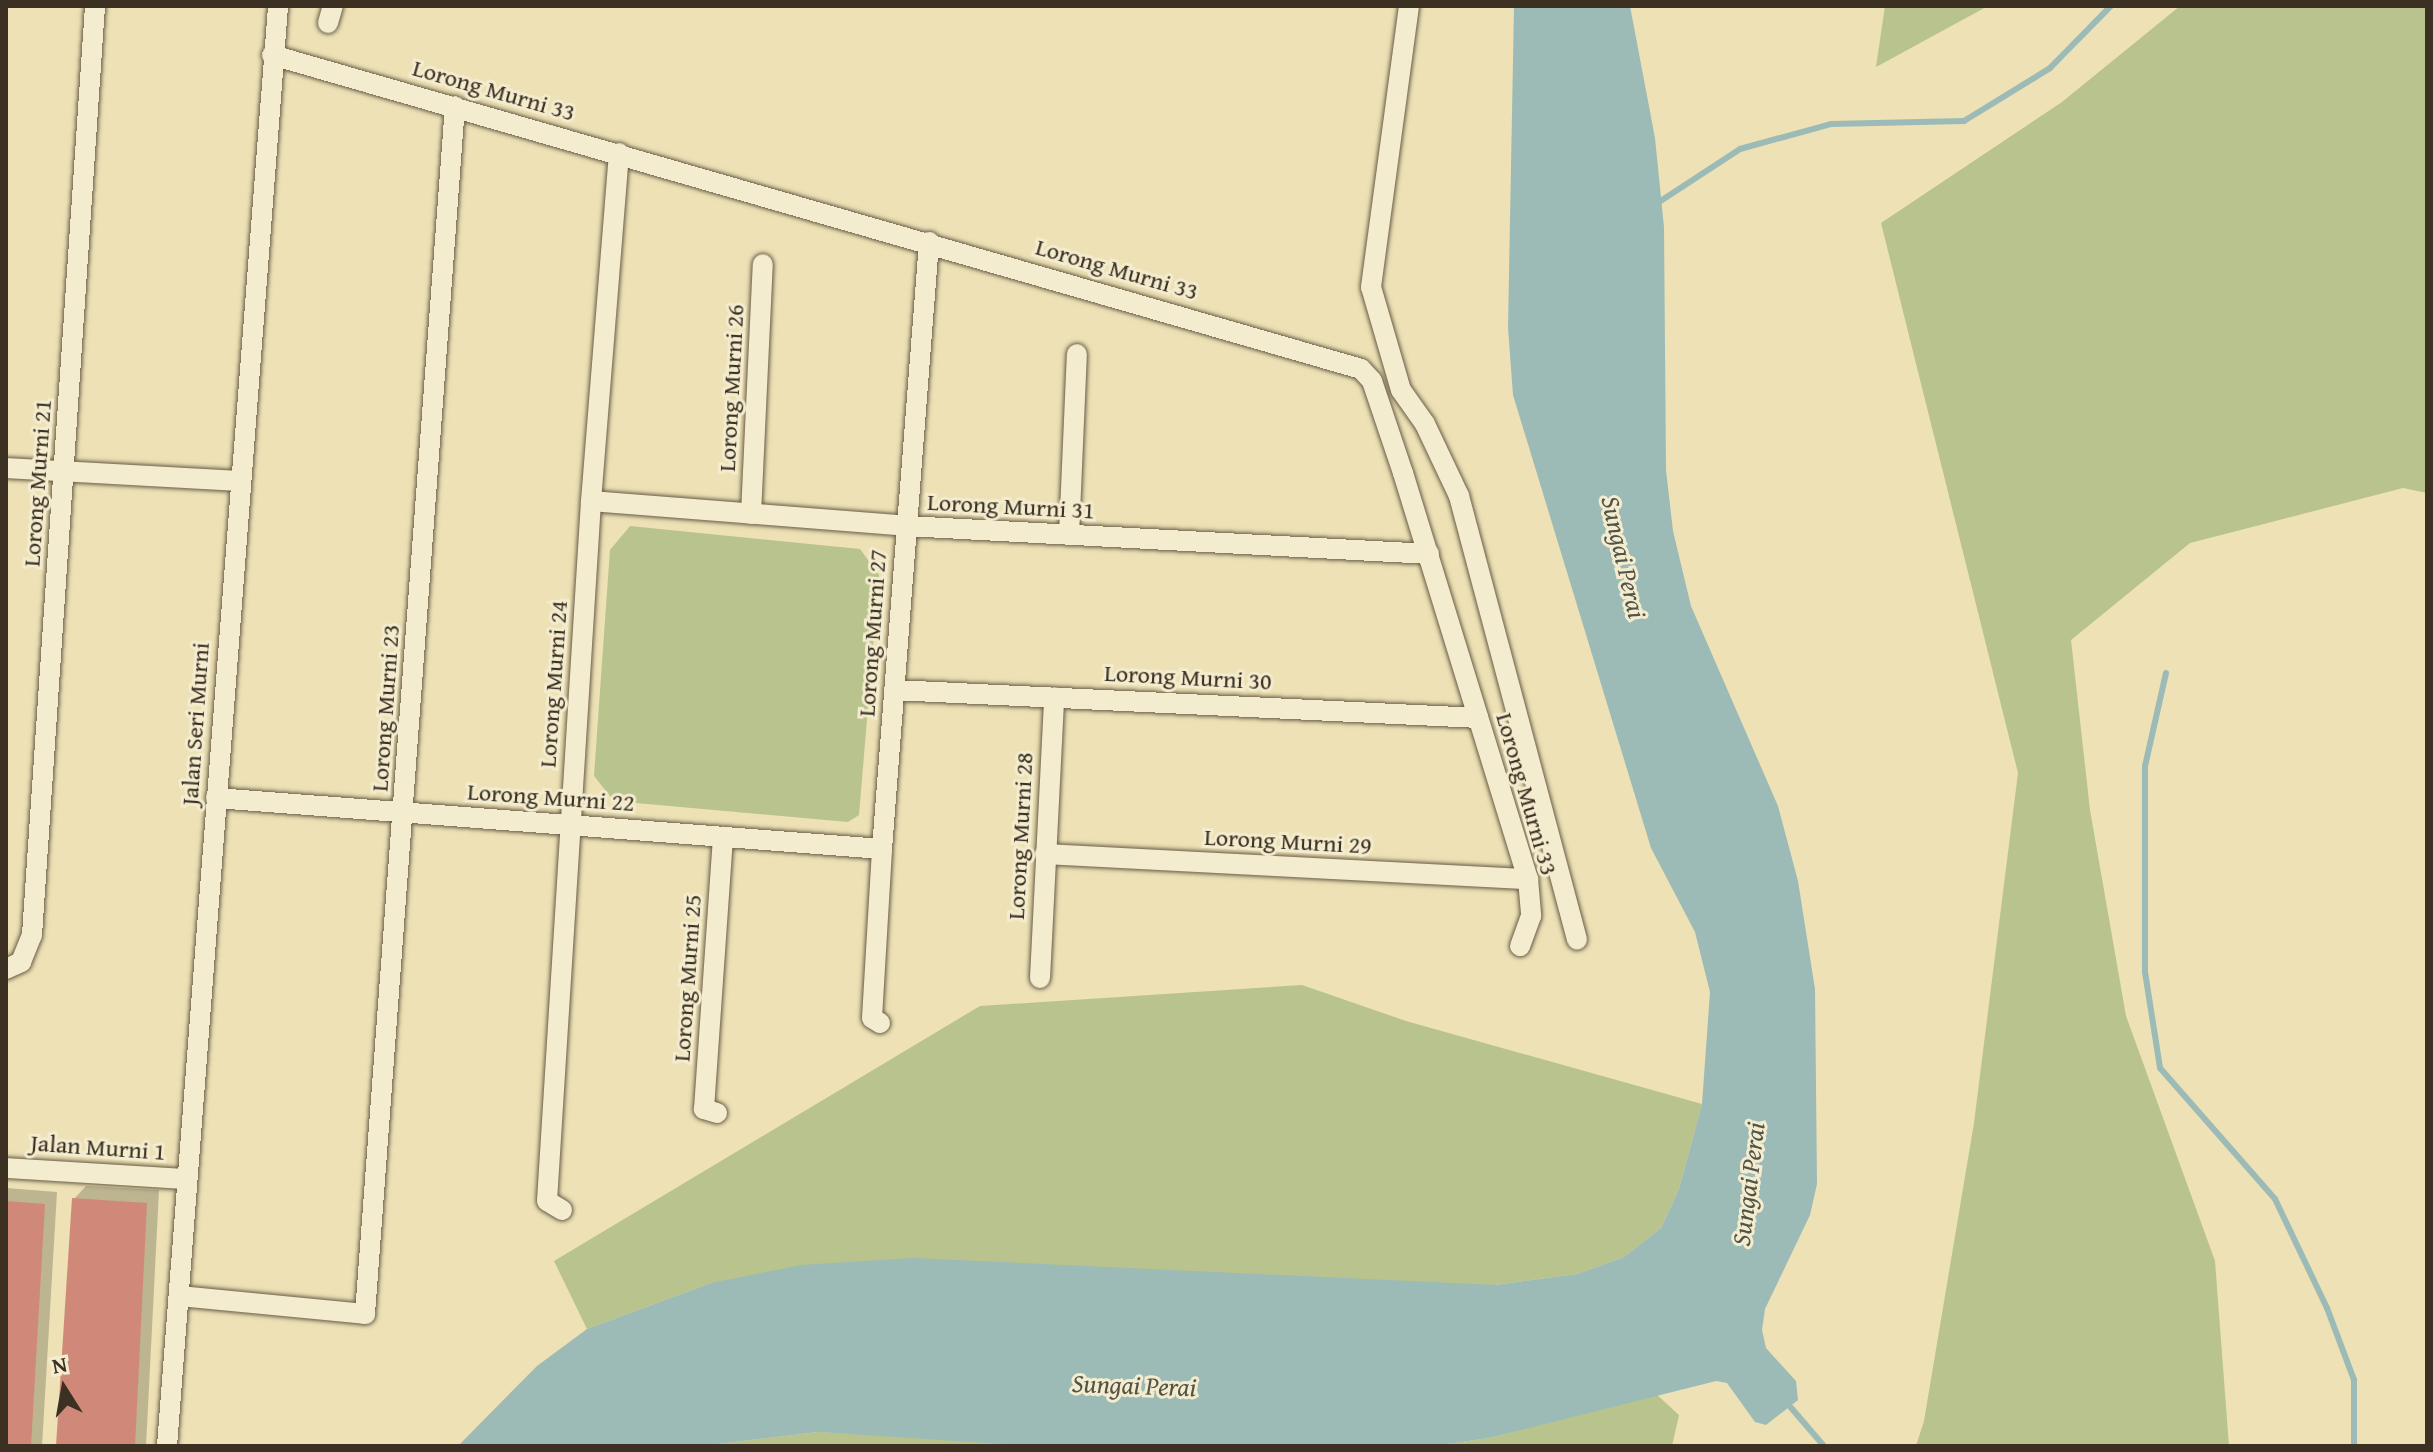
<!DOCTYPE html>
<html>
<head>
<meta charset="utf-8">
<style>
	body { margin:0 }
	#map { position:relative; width:2433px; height:1452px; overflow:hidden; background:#ede1b5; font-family:"Gentium Book Plus",serif }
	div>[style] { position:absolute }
	.green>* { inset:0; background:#b8c38d }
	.water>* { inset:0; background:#9cbbb6 }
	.shadow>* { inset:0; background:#0003 }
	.stream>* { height:6px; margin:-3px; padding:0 3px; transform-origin:3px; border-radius:3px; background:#9cbbb6 }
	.building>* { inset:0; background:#d08978 }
	.roads { filter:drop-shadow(0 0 2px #685c47) drop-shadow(0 0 2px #685c47) }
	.minor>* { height:20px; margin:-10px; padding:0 10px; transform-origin:10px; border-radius:10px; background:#f3eccf }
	span { translate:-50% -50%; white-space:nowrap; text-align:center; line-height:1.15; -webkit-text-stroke:6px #f3eccf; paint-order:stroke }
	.street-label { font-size:24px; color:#3b3022 }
	.water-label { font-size:26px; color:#535347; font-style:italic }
	.frame { position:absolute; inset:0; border:8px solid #3b3022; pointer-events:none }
	.north { position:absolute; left:24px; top:1348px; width:80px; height:80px; -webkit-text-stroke:6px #f3eccf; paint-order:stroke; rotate:349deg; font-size:22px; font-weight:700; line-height:32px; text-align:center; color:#3b3022 }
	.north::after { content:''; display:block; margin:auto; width:28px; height:36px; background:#3b3022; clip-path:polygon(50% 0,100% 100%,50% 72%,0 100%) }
</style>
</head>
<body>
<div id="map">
	<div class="green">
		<div style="clip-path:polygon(1885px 6px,1988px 6px,1876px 67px)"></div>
		<div style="clip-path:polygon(2180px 6px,2427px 6px,2427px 493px,2403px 488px,2190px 543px,2071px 640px,2090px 810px,2126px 1016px,2215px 1261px,2229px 1446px,1916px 1446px,1924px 1421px,1974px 1123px,2018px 773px,1881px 223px,2062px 102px)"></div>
		<div style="clip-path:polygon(630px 526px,860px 549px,879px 575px,859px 815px,848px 822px,614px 801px,594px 776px,610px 550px)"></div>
		<div style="clip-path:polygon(1302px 985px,1406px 1021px,1702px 1104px,1679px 1189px,1661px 1228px,1624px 1257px,1577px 1274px,1495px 1285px,711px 1283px,587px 1329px,554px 1261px,980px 1006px)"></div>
		<div style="clip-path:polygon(1656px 1394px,1679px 1415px,1672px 1446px,1434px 1446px,1489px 1438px)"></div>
		<div style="clip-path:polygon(818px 1432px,987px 1441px,1033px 1446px,701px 1446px)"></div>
	</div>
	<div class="water">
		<div style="clip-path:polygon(1514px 6px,1630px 6px,1655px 138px,1664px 227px,1666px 470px,1673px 531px,1691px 606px,1778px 806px,1798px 881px,1815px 989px,1817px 1184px,1810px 1215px,1765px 1309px,1762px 1330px,1766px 1348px,1796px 1381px,1798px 1400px,1766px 1425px,1755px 1422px,1727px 1383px,1716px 1381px,1489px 1438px,1434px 1446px,1034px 1446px,818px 1432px,701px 1446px,458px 1446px,537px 1366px,587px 1329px,711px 1283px,801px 1265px,913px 1258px,1495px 1285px,1577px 1274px,1624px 1257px,1661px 1228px,1679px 1189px,1702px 1104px,1710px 992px,1695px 932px,1651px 848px,1513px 395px,1508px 328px)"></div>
	</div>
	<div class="shadow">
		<div style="clip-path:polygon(86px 1186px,159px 1190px,146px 1446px,58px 1446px,74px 1199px)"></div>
		<div style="clip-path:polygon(6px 1188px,57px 1192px,42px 1446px,6px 1446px)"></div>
	</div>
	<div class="stream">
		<div style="left:1656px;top:204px;width:100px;rotate:-33.2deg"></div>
		<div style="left:1740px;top:149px;width:94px;rotate:-15.4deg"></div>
		<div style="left:1831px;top:124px;width:133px;rotate:-1.3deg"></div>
		<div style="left:1964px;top:121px;width:101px;rotate:-31.6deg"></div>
		<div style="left:2050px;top:68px;width:87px;rotate:-45.5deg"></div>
		<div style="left:2166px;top:673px;width:95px;rotate:102.7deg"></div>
		<div style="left:2145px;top:766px;width:206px;rotate:90deg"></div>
		<div style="left:2145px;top:972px;width:97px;rotate:81.1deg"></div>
		<div style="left:2160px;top:1068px;width:174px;rotate:48.7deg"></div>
		<div style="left:2275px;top:1199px;width:121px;rotate:64.5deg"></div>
		<div style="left:2327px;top:1308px;width:77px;rotate:69.4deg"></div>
		<div style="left:2354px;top:1380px;width:66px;rotate:90deg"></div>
		<div style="left:1787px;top:1403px;width:57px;rotate:49.3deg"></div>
	</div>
	<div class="building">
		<div style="clip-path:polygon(72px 1198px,147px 1203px,135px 1446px,56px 1446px)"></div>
		<div style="clip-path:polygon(6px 1201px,45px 1204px,31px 1446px,6px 1446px)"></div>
	</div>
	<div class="roads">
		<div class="minor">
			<div style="left:1409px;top:6px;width:284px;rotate:97.7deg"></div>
			<div style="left:1371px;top:287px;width:107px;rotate:73.8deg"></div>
			<div style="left:1401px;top:390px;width:42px;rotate:54.8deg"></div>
			<div style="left:1425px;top:424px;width:80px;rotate:64.7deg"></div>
			<div style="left:1459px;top:496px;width:459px;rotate:75.1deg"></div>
			<div style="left:328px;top:23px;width:18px;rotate:-74deg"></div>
			<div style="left:272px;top:55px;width:1133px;rotate:16.08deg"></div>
			<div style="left:1361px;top:369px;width:16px;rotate:47deg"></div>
			<div style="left:1372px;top:381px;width:97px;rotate:71.4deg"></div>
			<div style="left:1403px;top:473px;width:425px;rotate:72.9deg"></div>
			<div style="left:1528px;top:879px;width:37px;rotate:85deg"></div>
			<div style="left:1531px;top:916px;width:32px;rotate:110deg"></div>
			<div style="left:6px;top:468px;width:233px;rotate:3.2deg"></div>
			<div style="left:591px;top:501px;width:316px;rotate:4.5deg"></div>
			<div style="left:906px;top:526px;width:524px;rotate:3.06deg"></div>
			<div style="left:751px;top:514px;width:250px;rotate:-87.3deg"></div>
			<div style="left:1069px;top:535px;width:181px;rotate:-87.5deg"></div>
			<div style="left:894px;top:690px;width:585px;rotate:2.74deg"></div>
			<div style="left:216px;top:798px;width:668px;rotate:4.38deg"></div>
			<div style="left:1045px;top:854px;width:484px;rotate:3deg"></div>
			<div style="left:6px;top:969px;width:17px;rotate:-25deg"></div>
			<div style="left:21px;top:962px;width:29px;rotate:-68deg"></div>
			<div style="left:32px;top:935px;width:931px;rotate:-86.12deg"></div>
			<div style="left:1040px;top:978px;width:281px;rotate:-87.1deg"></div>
			<div style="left:880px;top:1023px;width:9px;rotate:-148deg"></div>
			<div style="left:872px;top:1018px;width:169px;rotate:-86.6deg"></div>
			<div style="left:882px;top:849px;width:609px;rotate:-85.57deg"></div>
			<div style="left:717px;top:1113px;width:14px;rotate:-163deg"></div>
			<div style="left:704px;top:1109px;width:273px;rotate:-86deg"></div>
			<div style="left:6px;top:1168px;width:181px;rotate:3.5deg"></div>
			<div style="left:562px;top:1210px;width:17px;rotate:-149deg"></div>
			<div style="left:547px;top:1201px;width:701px;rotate:-86.4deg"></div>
			<div style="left:591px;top:501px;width:349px;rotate:-85.4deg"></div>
			<div style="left:179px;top:1296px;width:187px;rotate:5.5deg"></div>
			<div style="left:365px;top:1314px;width:1211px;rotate:-85.74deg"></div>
			<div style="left:167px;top:1446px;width:1444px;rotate:-85.59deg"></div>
		</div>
	</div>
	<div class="street-label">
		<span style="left:494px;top:90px;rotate:16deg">Lorong Murni 33</span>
		<span style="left:1117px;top:269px;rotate:16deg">Lorong Murni 33</span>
		<span style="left:731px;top:388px;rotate:-87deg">Lorong Murni 26</span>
		<span style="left:37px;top:483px;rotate:-86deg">Lorong Murni 21</span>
		<span style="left:1011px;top:506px;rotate:3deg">Lorong Murni 31</span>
		<span style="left:872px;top:633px;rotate:-86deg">Lorong Murni 27</span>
		<span style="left:1188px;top:677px;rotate:3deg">Lorong Murni 30</span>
		<span style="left:553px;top:684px;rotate:-86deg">Lorong Murni 24</span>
		<span style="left:385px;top:708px;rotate:-86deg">Lorong Murni 23</span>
		<span style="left:195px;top:724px;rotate:-86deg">Jalan Seri Murni</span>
		<span style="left:1527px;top:794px;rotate:74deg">Lorong Murni 33</span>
		<span style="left:551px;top:797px;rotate:4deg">Lorong Murni 22</span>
		<span style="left:1020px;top:836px;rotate:-87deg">Lorong Murni 28</span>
		<span style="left:1288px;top:841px;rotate:3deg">Lorong Murni 29</span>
		<span style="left:687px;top:978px;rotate:-86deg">Lorong Murni 25</span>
		<span style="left:98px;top:1147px;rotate:4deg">Jalan Murni 1</span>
	</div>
	<div class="water-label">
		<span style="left:1624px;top:557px;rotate:77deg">Sungai Perai</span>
		<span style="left:1748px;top:1184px;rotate:-83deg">Sungai Perai</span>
		<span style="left:1134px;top:1385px;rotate:2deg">Sungai Perai</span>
	</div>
	<div class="frame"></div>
	<div class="north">N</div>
</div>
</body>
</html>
